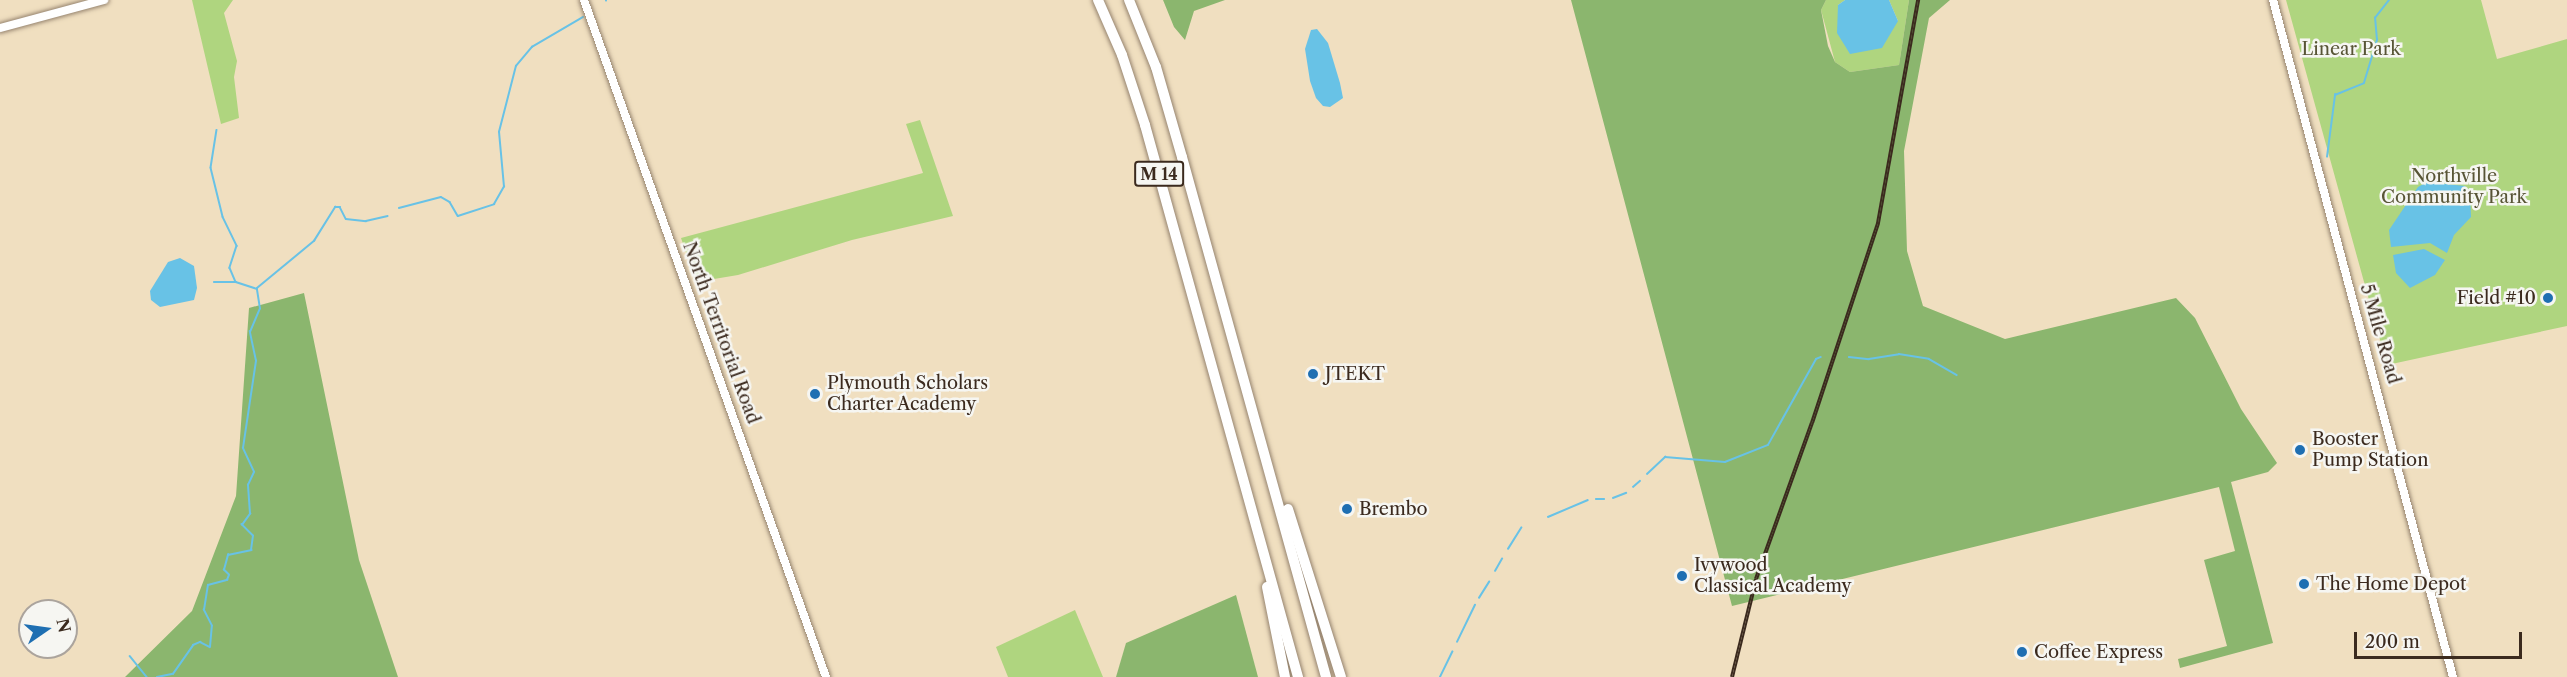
<!DOCTYPE html>
<html>
<head>
<meta charset="utf-8">
<style>
	body { margin:0 }
	#map { position:relative; width:2567px; height:677px; overflow:hidden; background:#f0dfc0; font-family:"Libre Caslon Text",serif }
	div>[style] { position:absolute }
	.green>* { inset:0; background:#afd57f }
	.forest>* { inset:0; background:#8bb66e }
	.water>* { inset:0; background:#68c2e6 }
	.stream>* { height:1.5px; margin:-0.75px; padding:0 0.75px; transform-origin:0.75px; border-radius:0.75px; background:#68c2e6 }
	.roads { filter:drop-shadow(0 0 2px #96846f) drop-shadow(0 0 2px #96846f) }
	.tertiary>* { height:8px; margin:-4px; padding:0 4px; transform-origin:4px; border-radius:4px; background:#fff }
	.secondary>* { height:8px; margin:-4px; padding:0 4px; transform-origin:4px; border-radius:4px; background:#fff }
	.motorway>* { height:10px; margin:-5px; padding:0 5px; transform-origin:5px; border-radius:5px; background:#fff }
	.rail>* { height:4px; margin-top:-2px; transform-origin:0; background:repeating-linear-gradient(90deg,#f6f6f2 0 4.5px,#3b2a1e 0 9px); box-sizing:border-box; border-block:2px solid #3b2a1e }
	.dots>* { width:16px; height:16px; translate:-50% -50%; box-sizing:border-box; border:3px solid #f6f6f2; border-radius:50% }
	span { translate:-50% -50%; white-space:nowrap; text-align:center; line-height:1.15; -webkit-text-stroke:5px #f6f6f2; paint-order:stroke }
	.shield-label span { padding:2px 4px; background:#f6f6f2; border:2px solid; border-radius:4px; -webkit-text-stroke-width:0 }
	.shield-label { font-size:16px; color:#3b2a1e; font-weight:700 }
	.park-label { font-size:18px; color:#585536 }
	.poi-label { font-size:18px; color:#3b2a1e }
	.right { translate:-100% -50%; text-align:right }
	.left { translate:0 -50%; text-align:left }
	.street-label { font-size:18px; color:#3b2a1e }
	.north { position:absolute; left:18px; top:599px; width:60px; height:60px; box-sizing:border-box; background:#f6f6f2; border:2px solid #aba49d; border-radius:50%; rotate:77deg; font-size:16px; font-weight:700; line-height:24px; text-align:center; color:#3b2a1e }
	.north::after { content:''; display:block; margin:auto; width:21px; height:27px; background:#1f6fb2; clip-path:polygon(50% 0,100% 100%,50% 72%,0 100%) }
	.scale { position:absolute; left:2354px; top:632px; width:168px; height:27px; box-sizing:border-box; border:3px solid #3b2a1e; border-top:0; padding-left:8px; font-size:18px; line-height:21px; white-space:nowrap; color:#3b2a1e; -webkit-text-stroke:4px #f6f6f2; paint-order:stroke }
</style>
</head>
<body>
<div id="map">
	<div class="green">
		<div style="clip-path:polygon(192px 0,233px 0,224px 13px,237px 61px,234px 77px,239px 118px,221px 124px)"></div>
		<div style="clip-path:polygon(1826px 0,1845px 0,1838px 5px,1898px 21px,1889px 0,1909px 0,1899px 65px,1850px 72px,1835px 62px,1821px 10px)"></div>
		<div style="clip-path:polygon(2286px 0,2481px 0,2497px 59px,2567px 39px,2567px 326px,2387px 365px)"></div>
		<div style="clip-path:polygon(920px 120px,953px 216px,852px 240px,738px 275px,696px 282px,681px 238px,923px 173px,906px 124px)"></div>
		<div style="clip-path:polygon(1075px 610px,1103px 677px,1008px 677px,996px 647px)"></div>
	</div>
	<div class="forest">
		<div style="clip-path:polygon(1163px 0,1225px 0,1194px 11px,1185px 40px,1174px 27px)"></div>
		<div style="clip-path:polygon(1571px 0,1826px 0,1821px 10px,1828px 46px,1835px 62px,1850px 72px,1899px 65px,1909px 0,1950px 0,1929px 18px,1904px 151px,1907px 251px,1923px 306px,2005px 339px,2176px 298px,2195px 318px,2241px 409px,2277px 463px,2268px 472px,2231px 482px,2273px 643px,2180px 668px,2178px 659px,2227px 646px,2204px 560px,2235px 551px,2219px 487px,1732px 606px)"></div>
		<div style="clip-path:polygon(304px 293px,359px 560px,398px 677px,125px 677px,192px 611px,236px 496px,249px 308px)"></div>
		<div style="clip-path:polygon(1236px 595px,1258px 677px,1116px 677px,1126px 643px)"></div>
	</div>
	<div class="water">
		<div style="clip-path:polygon(1845px 0,1889px 0,1898px 21px,1882px 48px,1850px 54px,1837px 33px,1838px 5px)"></div>
		<div style="clip-path:polygon(1317px 29px,1328px 43px,1340px 83px,1343px 98px,1330px 107px,1323px 106px,1316px 98px,1310px 81px,1305px 49px,1311px 30px)"></div>
		<div style="clip-path:polygon(2427px 182px,2465px 186px,2470px 191px,2471px 217px,2454px 235px,2447px 253px,2430px 243px,2391px 247px,2389px 230px,2418px 187px)"></div>
		<div style="clip-path:polygon(2424px 249px,2445px 260px,2435px 275px,2410px 288px,2396px 273px,2393px 255px)"></div>
		<div style="clip-path:polygon(180px 258px,194px 266px,197px 288px,194px 300px,160px 307px,151px 300px,150px 291px,168px 262px)"></div>
	</div>
	<div class="stream">
		<div style="left:606px;top:1px;width:1px;rotate:-90deg"></div>
		<div style="left:217px;top:130px;width:38px;rotate:99deg"></div>
		<div style="left:211px;top:168px;width:50px;rotate:76.2deg"></div>
		<div style="left:223px;top:217px;width:32px;rotate:64deg"></div>
		<div style="left:237px;top:246px;width:23px;rotate:108deg"></div>
		<div style="left:230px;top:268px;width:15px;rotate:67deg"></div>
		<div style="left:2327px;top:157px;width:63px;rotate:-82.6deg"></div>
		<div style="left:2335px;top:95px;width:31px;rotate:-22deg"></div>
		<div style="left:2364px;top:83px;width:45px;rotate:-73.2deg"></div>
		<div style="left:2377px;top:40px;width:22px;rotate:-95deg"></div>
		<div style="left:2375px;top:18px;width:23px;rotate:-52deg"></div>
		<div style="left:399px;top:208px;width:43px;rotate:-14.7deg"></div>
		<div style="left:441px;top:197px;width:10px;rotate:29deg"></div>
		<div style="left:450px;top:202px;width:16px;rotate:60deg"></div>
		<div style="left:458px;top:216px;width:38px;rotate:-18deg"></div>
		<div style="left:494px;top:204px;width:20px;rotate:-60deg"></div>
		<div style="left:504px;top:187px;width:55px;rotate:-95.2deg"></div>
		<div style="left:499px;top:132px;width:68px;rotate:-75.6deg"></div>
		<div style="left:516px;top:66px;width:25px;rotate:-50deg"></div>
		<div style="left:532px;top:47px;width:59px;rotate:-30.5deg"></div>
		<div style="left:214px;top:282px;width:22px"></div>
		<div style="left:236px;top:282px;width:22px;rotate:18deg"></div>
		<div style="left:257px;top:288px;width:74px;rotate:-39.5deg"></div>
		<div style="left:314px;top:241px;width:40px;rotate:-58deg"></div>
		<div style="left:335px;top:207px;width:5px"></div>
		<div style="left:340px;top:207px;width:13px;rotate:63deg"></div>
		<div style="left:346px;top:219px;width:20px;rotate:6deg"></div>
		<div style="left:366px;top:221px;width:22px;rotate:-13deg"></div>
		<div style="left:1849px;top:357px;width:20px;rotate:6deg"></div>
		<div style="left:1869px;top:359px;width:30px;rotate:-9deg"></div>
		<div style="left:1899px;top:354px;width:30px;rotate:9deg"></div>
		<div style="left:1929px;top:359px;width:32px;rotate:30deg"></div>
		<div style="left:1647px;top:474px;width:25px;rotate:-43deg"></div>
		<div style="left:1665px;top:457px;width:60px;rotate:4.8deg"></div>
		<div style="left:1725px;top:462px;width:46px;rotate:-21.6deg"></div>
		<div style="left:1768px;top:445px;width:98px;rotate:-60.8deg"></div>
		<div style="left:1816px;top:359px;width:5px;rotate:-22deg"></div>
		<div style="left:1633px;top:487px;width:9px;rotate:-41deg"></div>
		<div style="left:1613px;top:498px;width:14px;rotate:-21deg"></div>
		<div style="left:1596px;top:499px;width:8px"></div>
		<div style="left:1548px;top:517px;width:43px;rotate:-23deg"></div>
		<div style="left:1508px;top:549px;width:25px;rotate:-58deg"></div>
		<div style="left:1495px;top:571px;width:14px;rotate:-60deg"></div>
		<div style="left:1479px;top:598px;width:19px;rotate:-58deg"></div>
		<div style="left:1457px;top:642px;width:41px;rotate:-64.1deg"></div>
		<div style="left:130px;top:656px;width:27px;rotate:51deg"></div>
		<div style="left:157px;top:677px;width:16px;rotate:-11deg"></div>
		<div style="left:173px;top:674px;width:35px;rotate:-55deg"></div>
		<div style="left:193px;top:645px;width:8px;rotate:-23deg"></div>
		<div style="left:200px;top:642px;width:11px;rotate:27deg"></div>
		<div style="left:210px;top:647px;width:21px;rotate:-85deg"></div>
		<div style="left:212px;top:626px;width:18px;rotate:-117deg"></div>
		<div style="left:204px;top:610px;width:25px;rotate:-81deg"></div>
		<div style="left:208px;top:585px;width:20px;rotate:-15deg"></div>
		<div style="left:227px;top:580px;width:5px;rotate:-68deg"></div>
		<div style="left:229px;top:575px;width:7px;rotate:-135deg"></div>
		<div style="left:224px;top:570px;width:16px;rotate:-75deg"></div>
		<div style="left:228px;top:555px;width:24px;rotate:-12deg"></div>
		<div style="left:251px;top:550px;width:14px;rotate:-82deg"></div>
		<div style="left:253px;top:536px;width:16px;rotate:-135deg"></div>
		<div style="left:242px;top:525px;width:14px;rotate:-54deg"></div>
		<div style="left:250px;top:514px;width:29px;rotate:-94deg"></div>
		<div style="left:248px;top:485px;width:14px;rotate:-65deg"></div>
		<div style="left:254px;top:472px;width:26px;rotate:-115deg"></div>
		<div style="left:243px;top:448px;width:88px;rotate:-81.5deg"></div>
		<div style="left:256px;top:361px;width:30px;rotate:-102deg"></div>
		<div style="left:250px;top:332px;width:25px;rotate:-67deg"></div>
		<div style="left:260px;top:309px;width:20px;rotate:-99deg"></div>
		<div style="left:1440px;top:677px;width:28px;rotate:-64deg"></div>
	</div>
	<div class="roads">
		<div class="tertiary">
			<div style="left:2273px;top:0;width:701px;rotate:75.11deg"></div>
			<div style="left:0;top:28px;width:108px;rotate:-15.1deg"></div>
		</div>
		<div class="secondary">
			<div style="left:584px;top:0;width:719px;rotate:70.33deg"></div>
		</div>
		<div class="motorway">
			<div style="left:1098px;top:0;width:60px;rotate:66.4deg"></div>
			<div style="left:1122px;top:55px;width:74px;rotate:71.8deg"></div>
			<div style="left:1145px;top:125px;width:573px;rotate:74.51deg"></div>
			<div style="left:1129px;top:0;width:72px;rotate:68.1deg"></div>
			<div style="left:1156px;top:67px;width:94px;rotate:73.9deg"></div>
			<div style="left:1182px;top:157px;width:540px;rotate:74.52deg"></div>
			<div style="left:1288px;top:509px;width:176px;rotate:72.5deg"></div>
			<div style="left:1267px;top:587px;width:92px;rotate:78.7deg"></div>
		</div>
	</div>
	<div class="rail">
		<div style="left:1732px;top:677px;width:101px;rotate:-76.2deg"></div>
		<div style="left:1756px;top:579px;width:166px;rotate:-70.3deg"></div>
		<div style="left:1812px;top:423px;width:211px;rotate:-71.7deg"></div>
		<div style="left:1878px;top:223px;width:227px;rotate:-79.8deg"></div>
	</div>
	<div class="dots">
		<div style="left:2548px;top:298px;background:#1f6fb2"></div>
		<div style="left:1313px;top:374px;background:#1f6fb2"></div>
		<div style="left:815px;top:394px;background:#1f6fb2"></div>
		<div style="left:2300px;top:450px;background:#1f6fb2"></div>
		<div style="left:1347px;top:509px;background:#1f6fb2"></div>
		<div style="left:1682px;top:576px;background:#1f6fb2"></div>
		<div style="left:2304px;top:584px;background:#1f6fb2"></div>
		<div style="left:2022px;top:652px;background:#1f6fb2"></div>
	</div>
	<div class="shield-label">
		<span style="left:1159px;top:174px">M 14</span>
	</div>
	<div class="park-label">
		<span style="left:2351px;top:49px">Linear Park</span>
		<span style="left:2454px;top:187px">Northville<br>Community Park</span>
	</div>
	<div class="poi-label">
		<span class="right" style="left:2536px;top:298px">Field #10</span>
		<span class="left" style="left:1325px;top:374px">JTEKT</span>
		<span class="left" style="left:827px;top:394px">Plymouth Scholars<br>Charter Academy</span>
		<span class="left" style="left:2312px;top:450px">Booster<br>Pump Station</span>
		<span class="left" style="left:1359px;top:509px">Brembo</span>
		<span class="left" style="left:1694px;top:576px">Ivywood<br>Classical Academy</span>
		<span class="left" style="left:2316px;top:584px">The Home Depot</span>
		<span class="left" style="left:2034px;top:652px">Coffee Express</span>
	</div>
	<div class="street-label">
		<span style="left:721px;top:333px;rotate:70deg">North Territorial Road</span>
		<span style="left:2380px;top:334px;rotate:74deg">5 Mile Road</span>
	</div>
	<div class="north">N</div>
	<div class="scale">200 m</div>
</div>
</body>
</html>
